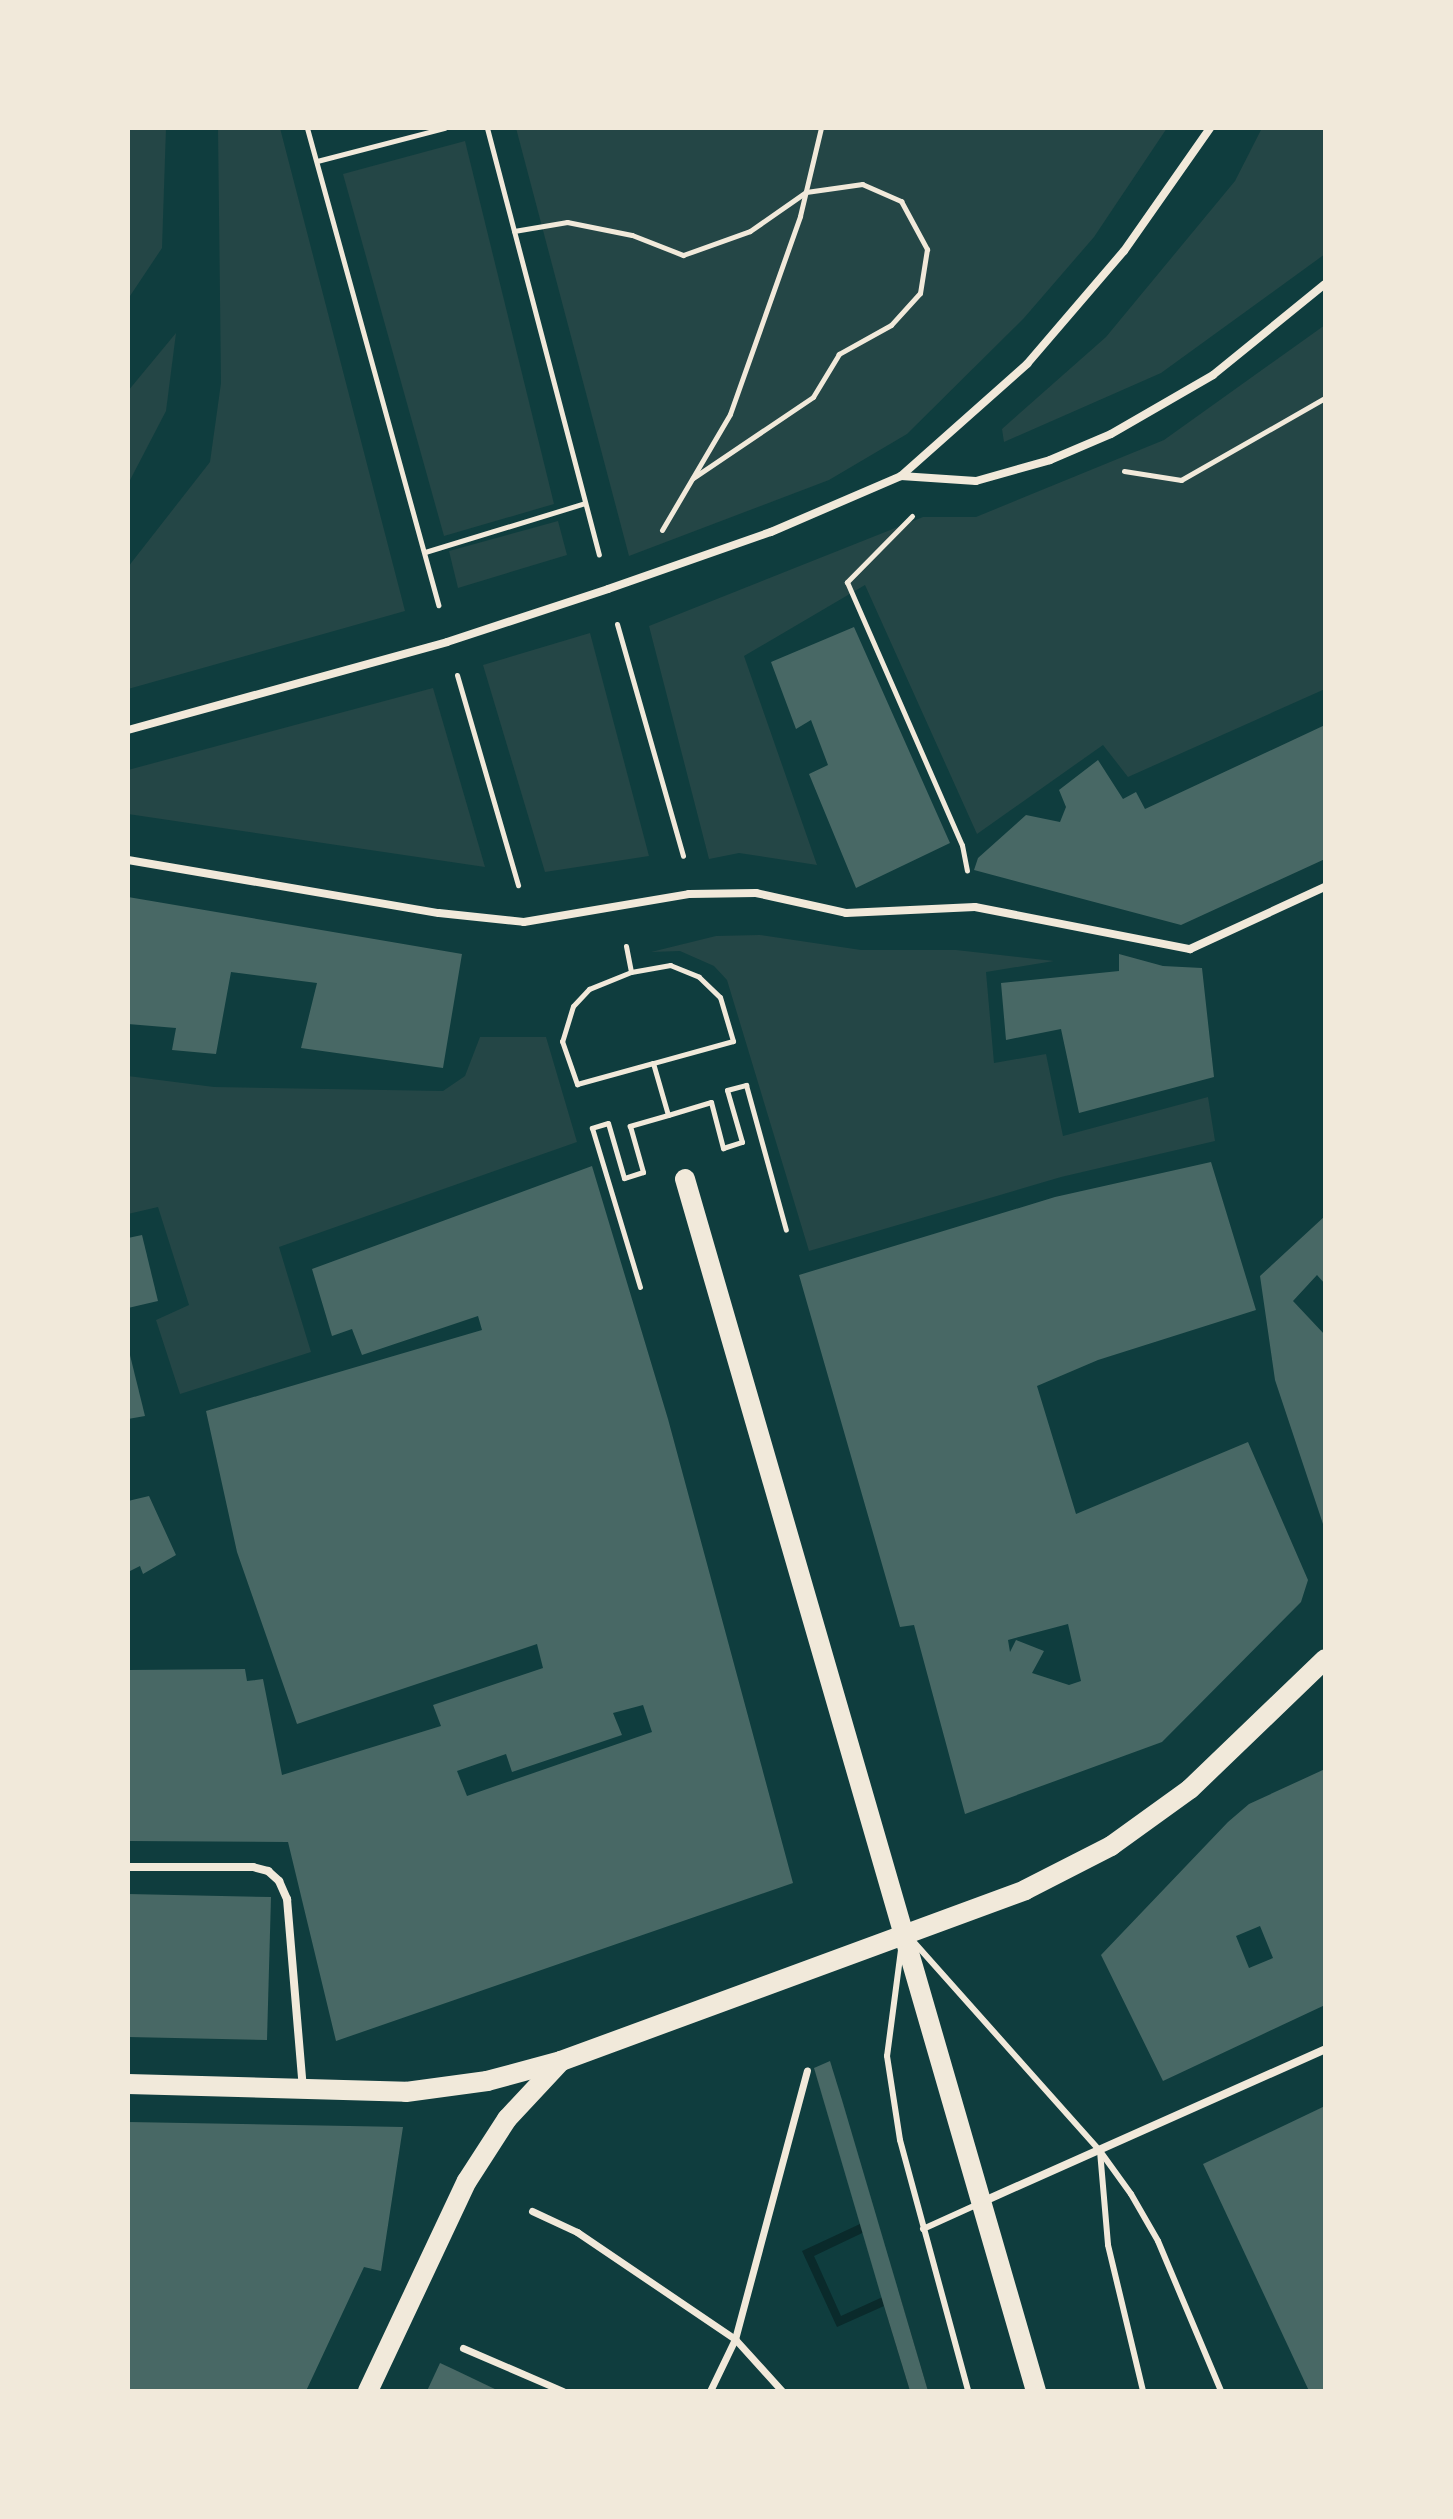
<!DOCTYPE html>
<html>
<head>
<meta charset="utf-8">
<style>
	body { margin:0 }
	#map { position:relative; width:1453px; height:2519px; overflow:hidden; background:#0f3d3e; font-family:"DM Sans",sans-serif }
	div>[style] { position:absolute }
	.green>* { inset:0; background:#244646 }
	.water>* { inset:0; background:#0a2a2b }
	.building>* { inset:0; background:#486865 }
	.path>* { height:5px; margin:-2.5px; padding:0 2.5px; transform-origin:2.5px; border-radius:2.5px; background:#f1e9da }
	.service>* { height:6px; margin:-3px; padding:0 3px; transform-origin:3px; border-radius:3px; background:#f1e9da }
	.pedestrian>* { height:7px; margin:-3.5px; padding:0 3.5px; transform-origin:3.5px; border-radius:3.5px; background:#f1e9da }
	.minor>* { height:8px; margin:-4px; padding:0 4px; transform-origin:4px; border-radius:4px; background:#f1e9da }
	.primary>* { height:20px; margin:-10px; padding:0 10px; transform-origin:10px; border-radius:10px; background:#f1e9da }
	span { translate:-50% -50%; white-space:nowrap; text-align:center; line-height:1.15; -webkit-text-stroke:8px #f1e9da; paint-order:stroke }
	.frame { position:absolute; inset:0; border:130px solid #f1e9da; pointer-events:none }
</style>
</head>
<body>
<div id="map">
	<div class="green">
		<div style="clip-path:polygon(128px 128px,166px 128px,162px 248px,128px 299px)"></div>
		<div style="clip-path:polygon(218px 128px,280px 128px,405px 611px,128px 689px,128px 567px,210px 462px,221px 383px)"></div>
		<div style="clip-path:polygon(516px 128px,1167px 128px,1094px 237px,1024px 318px,907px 434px,829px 480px,629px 556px)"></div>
		<div style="clip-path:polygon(1262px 128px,1325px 128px,1325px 254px,1161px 373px,1004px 442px,1002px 429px,1106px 337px,1235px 181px)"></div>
		<div style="clip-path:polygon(465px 141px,554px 504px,444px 536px,343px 174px)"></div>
		<div style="clip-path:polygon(1325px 325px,1325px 689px,1128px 777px,1103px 745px,977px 834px,865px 585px,744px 656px,817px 865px,739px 853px,709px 859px,649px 626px,923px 517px,976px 517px,1164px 440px)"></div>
		<div style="clip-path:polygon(176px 333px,166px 411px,128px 484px,128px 391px)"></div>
		<div style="clip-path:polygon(558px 521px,567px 555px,458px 588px,449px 551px)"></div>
		<div style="clip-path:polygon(590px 633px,649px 856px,545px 872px,483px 665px)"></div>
		<div style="clip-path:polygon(433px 688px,485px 867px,128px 814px,128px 770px)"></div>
		<div style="clip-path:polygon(760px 935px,861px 950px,956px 950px,1054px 961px,986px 972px,994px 1063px,1046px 1054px,1063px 1136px,1208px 1097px,1215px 1141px,1061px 1177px,809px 1251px,727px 980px,714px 966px,680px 951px,651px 952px,716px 936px)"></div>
		<div style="clip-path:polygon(480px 1037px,546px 1037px,577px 1142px,279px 1247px,311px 1352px,180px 1394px,156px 1320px,189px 1305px,158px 1207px,128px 1214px,128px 1076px,214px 1087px,443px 1091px,465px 1076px)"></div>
	</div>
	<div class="water">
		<div style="clip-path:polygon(860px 2224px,879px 2225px,814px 2256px,841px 2316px,898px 2290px,928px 2391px,910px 2391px,884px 2306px,837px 2327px,802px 2251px)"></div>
	</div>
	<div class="building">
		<div style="clip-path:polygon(854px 627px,950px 843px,856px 888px,809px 774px,828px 765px,811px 720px,796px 729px,771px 662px)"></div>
		<div style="clip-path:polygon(1325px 725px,1325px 859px,1181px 925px,974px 870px,978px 858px,1026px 815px,1060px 822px,1066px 807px,1059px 790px,1098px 760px,1123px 799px,1136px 792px,1145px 809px)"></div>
		<div style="clip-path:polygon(128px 897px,462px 954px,443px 1068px,301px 1048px,317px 983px,231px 972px,216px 1054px,172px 1050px,176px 1028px,128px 1024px)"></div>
		<div style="clip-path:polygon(1119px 954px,1163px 966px,1202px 968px,1214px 1077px,1079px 1113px,1061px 1029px,1006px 1040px,1001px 983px,1119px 971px)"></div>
		<div style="clip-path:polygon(evenodd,1211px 1162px,1256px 1310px,1098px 1360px,1037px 1386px,1076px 1514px,1248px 1442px,1308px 1580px,1301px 1602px,1162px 1742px,965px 1814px,914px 1625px,900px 1627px,799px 1275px,1055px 1197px,1211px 1162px,1068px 1624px,1081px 1681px,1069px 1685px,1032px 1673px,1044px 1651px,1016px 1640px,1010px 1652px,1008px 1640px,1068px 1624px)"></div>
		<div style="clip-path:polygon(evenodd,592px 1166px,668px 1419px,793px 1883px,336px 2041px,288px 1842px,128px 1841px,128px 1670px,245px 1669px,247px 1681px,263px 1679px,282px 1775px,441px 1726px,433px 1705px,543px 1668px,537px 1644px,297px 1724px,237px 1552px,206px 1411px,482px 1330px,478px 1316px,362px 1355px,352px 1329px,332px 1336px,312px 1269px,592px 1166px,643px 1705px,652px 1732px,467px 1796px,457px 1771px,506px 1754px,512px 1772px,622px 1735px,613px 1713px,643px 1705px)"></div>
		<div style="clip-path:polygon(1325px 1216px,1325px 1284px,1317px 1275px,1293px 1301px,1325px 1335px,1324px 1527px,1275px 1380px,1260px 1276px)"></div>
		<div style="clip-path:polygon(142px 1235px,158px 1301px,128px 1308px,128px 1238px)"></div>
		<div style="clip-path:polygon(128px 1347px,145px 1416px,128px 1419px)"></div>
		<div style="clip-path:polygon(149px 1496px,176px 1555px,143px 1574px,140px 1566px,128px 1572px,128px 1501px)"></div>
		<div style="clip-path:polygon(evenodd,1325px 1769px,1325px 2005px,1163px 2081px,1101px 1955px,1228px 1822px,1249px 1804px,1325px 1769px,1260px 1926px,1273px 1958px,1249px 1968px,1236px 1936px,1260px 1926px)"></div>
		<div style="clip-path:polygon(128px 1894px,271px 1897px,267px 2040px,128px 2037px)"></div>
		<div style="clip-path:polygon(830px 2061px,842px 2100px,928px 2391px,910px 2391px,884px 2306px,814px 2068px)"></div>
		<div style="clip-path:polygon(1325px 2106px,1325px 2391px,1309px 2391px,1203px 2164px)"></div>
		<div style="clip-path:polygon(128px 2122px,403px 2127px,381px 2271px,364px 2267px,306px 2391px,128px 2391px)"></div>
		<div style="clip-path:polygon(440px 2363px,453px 2369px,499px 2391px,427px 2391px)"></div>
	</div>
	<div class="path">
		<div style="left:307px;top:128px;width:495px;rotate:74.6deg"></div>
		<div style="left:487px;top:128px;width:441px;rotate:75.3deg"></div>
		<div style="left:317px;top:161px;width:132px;rotate:-14.5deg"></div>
		<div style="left:514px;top:231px;width:54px;rotate:-9.6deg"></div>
		<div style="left:567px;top:222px;width:66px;rotate:11.3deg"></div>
		<div style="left:632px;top:235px;width:55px;rotate:21.4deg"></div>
		<div style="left:683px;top:255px;width:71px;rotate:-19.7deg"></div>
		<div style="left:750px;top:231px;width:68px;rotate:-34.9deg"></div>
		<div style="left:806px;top:192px;width:57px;rotate:-8.1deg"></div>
		<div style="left:862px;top:184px;width:43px;rotate:23.6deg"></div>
		<div style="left:901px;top:201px;width:55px;rotate:61.6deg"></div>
		<div style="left:927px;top:249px;width:45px;rotate:99deg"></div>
		<div style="left:920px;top:293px;width:43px;rotate:132.2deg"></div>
		<div style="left:891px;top:325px;width:60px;rotate:150.9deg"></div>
		<div style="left:839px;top:354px;width:50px;rotate:121.2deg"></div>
		<div style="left:813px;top:397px;width:145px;rotate:146deg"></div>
		<div style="left:1124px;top:471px;width:58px;rotate:9deg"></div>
		<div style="left:1181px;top:480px;width:166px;rotate:-29.7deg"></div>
		<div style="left:912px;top:516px;width:93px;rotate:134.6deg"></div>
		<div style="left:847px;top:582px;width:287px;rotate:66.4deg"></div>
		<div style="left:962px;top:845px;width:26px;rotate:79deg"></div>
		<div style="left:662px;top:530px;width:134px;rotate:-59.6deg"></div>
		<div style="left:730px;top:414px;width:210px;rotate:-70.5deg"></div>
		<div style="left:800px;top:216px;width:90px;rotate:-76.6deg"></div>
		<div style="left:425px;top:552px;width:167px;rotate:-17deg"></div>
		<div style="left:617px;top:624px;width:241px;rotate:74.1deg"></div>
		<div style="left:457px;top:675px;width:219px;rotate:73.8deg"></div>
		<div style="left:626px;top:946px;width:26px;rotate:79deg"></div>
		<div style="left:631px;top:972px;width:45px;rotate:158deg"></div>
		<div style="left:589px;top:989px;width:23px;rotate:133deg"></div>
		<div style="left:573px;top:1006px;width:37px;rotate:107deg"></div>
		<div style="left:562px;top:1041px;width:46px;rotate:70.8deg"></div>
		<div style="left:577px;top:1084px;width:79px;rotate:-15.4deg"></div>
		<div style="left:631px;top:972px;width:40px;rotate:-10deg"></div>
		<div style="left:670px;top:965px;width:31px;rotate:22deg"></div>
		<div style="left:699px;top:977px;width:29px;rotate:44deg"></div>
		<div style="left:720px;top:997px;width:46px;rotate:73.5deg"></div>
		<div style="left:733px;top:1041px;width:83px;rotate:164.6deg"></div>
		<div style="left:653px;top:1063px;width:54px;rotate:73.9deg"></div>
		<div style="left:668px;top:1115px;width:40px;rotate:164deg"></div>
		<div style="left:630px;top:1126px;width:48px;rotate:74.2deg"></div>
		<div style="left:643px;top:1172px;width:20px;rotate:162deg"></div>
		<div style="left:624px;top:1178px;width:57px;rotate:-106.2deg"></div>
		<div style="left:608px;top:1123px;width:17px;rotate:163deg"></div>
		<div style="left:592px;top:1128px;width:166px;rotate:73.2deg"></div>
		<div style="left:668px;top:1115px;width:45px;rotate:-16.8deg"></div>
		<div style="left:711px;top:1102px;width:48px;rotate:75.4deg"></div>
		<div style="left:723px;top:1148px;width:20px;rotate:-18deg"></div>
		<div style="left:742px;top:1142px;width:54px;rotate:-106.1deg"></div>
		<div style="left:727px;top:1090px;width:20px;rotate:-15deg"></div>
		<div style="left:746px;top:1085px;width:150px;rotate:74.6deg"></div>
	</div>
	<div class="service">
		<div style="left:912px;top:1940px;width:283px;rotate:48.3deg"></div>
		<div style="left:1100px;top:2151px;width:53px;rotate:54.2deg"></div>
		<div style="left:1131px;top:2194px;width:54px;rotate:60.1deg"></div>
		<div style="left:1158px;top:2241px;width:163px;rotate:67.2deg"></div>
		<div style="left:901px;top:1950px;width:107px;rotate:97.5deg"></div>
		<div style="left:887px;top:2056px;width:85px;rotate:81.2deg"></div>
		<div style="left:900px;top:2140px;width:260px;rotate:74.8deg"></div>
		<div style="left:1100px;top:2151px;width:94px;rotate:85.1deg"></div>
		<div style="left:1108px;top:2245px;width:150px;rotate:76.5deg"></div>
		<div style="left:923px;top:2229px;width:60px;rotate:-24.4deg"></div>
	</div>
	<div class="pedestrian">
		<div style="left:532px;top:2211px;width:50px;rotate:25deg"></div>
		<div style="left:577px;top:2232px;width:191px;rotate:34.1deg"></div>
		<div style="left:735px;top:2339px;width:70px;rotate:47.9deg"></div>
		<div style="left:463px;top:2348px;width:109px;rotate:23.3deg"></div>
		<div style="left:710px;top:2391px;width:58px;rotate:-64.3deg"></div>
		<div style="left:735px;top:2339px;width:278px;rotate:-75deg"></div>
	</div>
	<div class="minor">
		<div style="left:901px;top:476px;width:75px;rotate:3.8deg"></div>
		<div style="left:976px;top:481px;width:77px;rotate:-15.8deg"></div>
		<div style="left:1050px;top:460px;width:66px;rotate:-23.1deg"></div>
		<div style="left:1111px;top:434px;width:118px;rotate:-30deg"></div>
		<div style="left:1213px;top:375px;width:144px;rotate:-39.1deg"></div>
		<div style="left:128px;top:730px;width:331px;rotate:-15.4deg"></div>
		<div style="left:447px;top:642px;width:169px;rotate:-18.2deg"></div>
		<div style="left:608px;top:589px;width:173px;rotate:-19.3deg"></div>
		<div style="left:771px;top:532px;width:142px;rotate:-23.3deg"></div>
		<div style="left:901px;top:476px;width:169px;rotate:-41.6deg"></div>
		<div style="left:1027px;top:364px;width:149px;rotate:-49.4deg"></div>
		<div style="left:1124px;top:251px;width:150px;rotate:-55deg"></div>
		<div style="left:128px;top:860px;width:315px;rotate:9.7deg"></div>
		<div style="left:439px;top:913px;width:85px;rotate:6deg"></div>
		<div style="left:524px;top:922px;width:167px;rotate:-9.6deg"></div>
		<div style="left:689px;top:894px;width:67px;rotate:-0.9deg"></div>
		<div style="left:756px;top:893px;width:92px;rotate:12.5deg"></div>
		<div style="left:846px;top:913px;width:129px;rotate:-2.7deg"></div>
		<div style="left:975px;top:907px;width:219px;rotate:11.1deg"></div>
		<div style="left:1190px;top:949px;width:149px;rotate:-24.7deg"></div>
		<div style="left:128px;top:1867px;width:125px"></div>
		<div style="left:253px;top:1867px;width:16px;rotate:15deg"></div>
		<div style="left:268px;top:1871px;width:15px;rotate:42deg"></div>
		<div style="left:279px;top:1881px;width:20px;rotate:66deg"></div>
		<div style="left:287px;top:1899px;width:190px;rotate:85.2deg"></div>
		<div style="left:982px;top:2202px;width:376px;rotate:-24deg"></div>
	</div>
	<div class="primary">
		<div style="left:685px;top:1179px;width:1262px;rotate:73.85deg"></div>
		<div style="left:128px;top:2084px;width:278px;rotate:1.6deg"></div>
		<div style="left:406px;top:2092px;width:82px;rotate:-7.7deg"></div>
		<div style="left:487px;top:2081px;width:77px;rotate:-15.1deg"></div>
		<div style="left:561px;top:2061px;width:495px;rotate:-20.2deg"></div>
		<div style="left:1025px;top:1890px;width:97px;rotate:-27.1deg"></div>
		<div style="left:1111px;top:1846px;width:97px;rotate:-35.8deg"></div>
		<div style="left:1190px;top:1789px;width:187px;rotate:-43.9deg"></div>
		<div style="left:368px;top:2391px;width:232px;rotate:-64.8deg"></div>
		<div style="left:467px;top:2181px;width:74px;rotate:-57.2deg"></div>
		<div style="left:507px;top:2119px;width:79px;rotate:-47deg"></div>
	</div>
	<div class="frame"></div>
</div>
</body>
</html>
